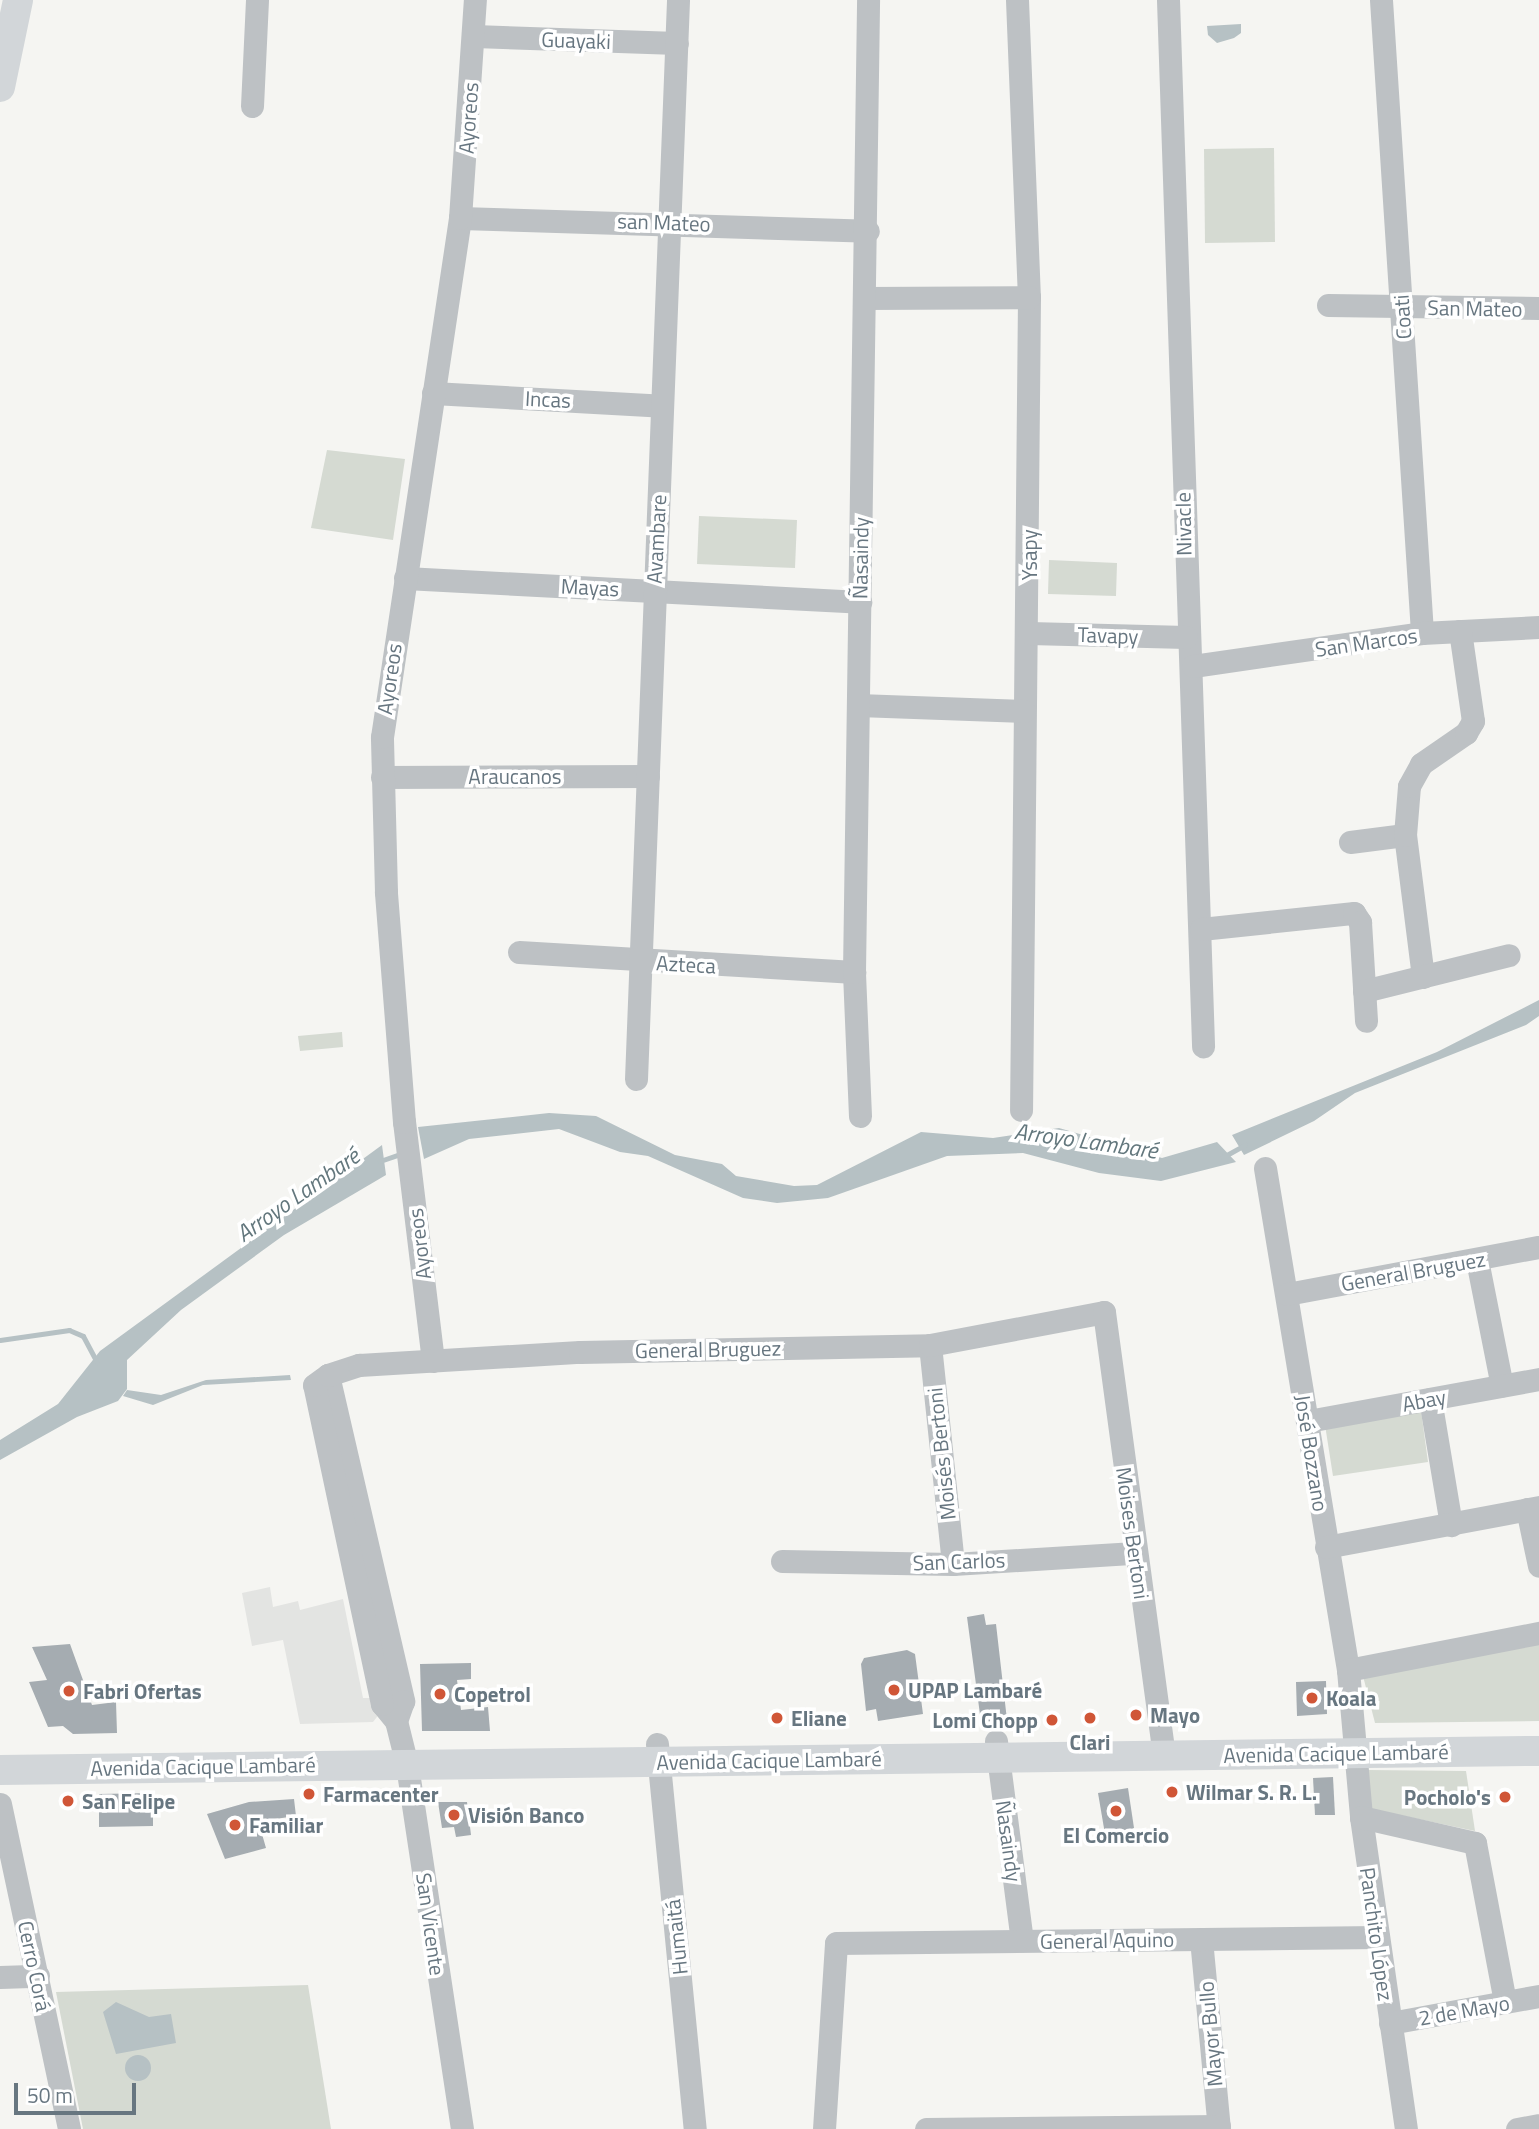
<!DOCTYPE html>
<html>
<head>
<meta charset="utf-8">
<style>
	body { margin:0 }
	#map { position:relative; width:1539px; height:2129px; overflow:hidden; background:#f5f5f2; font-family:"Titillium Web",sans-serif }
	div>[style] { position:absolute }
	.built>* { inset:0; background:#e3e4e2 }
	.green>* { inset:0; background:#d5dad2 }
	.water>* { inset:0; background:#b6c1c4 }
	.round { border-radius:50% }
	.stream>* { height:5px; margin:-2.5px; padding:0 2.5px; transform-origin:2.5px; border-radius:2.5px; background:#b6c1c4 }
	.building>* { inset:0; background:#a5acb1 }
	.minor>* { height:23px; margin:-11.5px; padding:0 11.5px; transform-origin:11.5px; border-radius:11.5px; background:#bdc1c4 }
	.major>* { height:30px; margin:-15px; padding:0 15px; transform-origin:15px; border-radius:15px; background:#d2d6d9 }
	.dots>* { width:19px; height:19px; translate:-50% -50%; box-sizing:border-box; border:4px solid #fff; border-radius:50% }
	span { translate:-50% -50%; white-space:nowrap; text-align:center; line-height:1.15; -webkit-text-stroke:7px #fff; paint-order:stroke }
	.street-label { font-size:21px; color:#677680 }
	.poi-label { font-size:21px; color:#677680; font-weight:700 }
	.left { translate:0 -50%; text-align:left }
	.right { translate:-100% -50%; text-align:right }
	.water-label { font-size:23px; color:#63777d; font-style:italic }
	.scale { position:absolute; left:14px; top:2083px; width:122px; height:32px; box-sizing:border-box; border:4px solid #677680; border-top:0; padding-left:9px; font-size:21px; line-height:24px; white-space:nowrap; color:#677680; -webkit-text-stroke:5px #fff; paint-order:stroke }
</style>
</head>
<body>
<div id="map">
	<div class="built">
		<div style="clip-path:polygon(270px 1587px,273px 1607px,298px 1601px,300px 1610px,343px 1599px,363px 1698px,377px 1698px,380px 1713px,373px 1722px,300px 1724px,283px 1640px,252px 1646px,242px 1593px)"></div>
	</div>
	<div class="green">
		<div style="clip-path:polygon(1274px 148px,1275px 242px,1205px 243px,1204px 149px)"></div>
		<div style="clip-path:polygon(327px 450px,405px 459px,393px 540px,311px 528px)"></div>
		<div style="clip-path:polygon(699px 516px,797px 520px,795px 568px,697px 564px)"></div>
		<div style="clip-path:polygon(1049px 560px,1117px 563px,1116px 596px,1048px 594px)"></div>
		<div style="clip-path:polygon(342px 1032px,343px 1047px,300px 1051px,298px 1036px)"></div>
		<div style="clip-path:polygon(1421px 1411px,1428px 1462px,1333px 1476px,1325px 1425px)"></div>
		<div style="clip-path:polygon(1539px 1641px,1539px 1721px,1375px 1723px,1363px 1676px)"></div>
		<div style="clip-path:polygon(1368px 1770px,1466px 1771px,1475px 1831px,1371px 1809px)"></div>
		<div style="clip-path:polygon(308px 1985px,331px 2129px,83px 2129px,56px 1992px)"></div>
	</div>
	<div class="water">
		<div style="clip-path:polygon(1241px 24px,1241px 33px,1234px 38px,1217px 43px,1208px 35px,1207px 26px)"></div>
		<div style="clip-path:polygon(1539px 1000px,1539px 1016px,1526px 1025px,1355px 1093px,1314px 1121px,1244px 1155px,1232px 1135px,1437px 1052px)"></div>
		<div style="clip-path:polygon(549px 1113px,596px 1116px,675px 1155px,722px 1164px,736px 1176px,794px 1186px,817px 1185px,921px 1132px,993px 1138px,1059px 1128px,1162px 1158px,1217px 1142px,1236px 1162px,1161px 1181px,1099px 1173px,1023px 1153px,947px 1156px,828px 1198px,777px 1203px,743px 1198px,648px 1156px,620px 1152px,559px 1129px,469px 1139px,424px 1159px,418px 1127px)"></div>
		<div style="clip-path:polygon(382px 1145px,386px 1175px,284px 1235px,181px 1310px,127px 1360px,127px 1389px,118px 1401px,77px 1417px,0 1460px,0 1440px,58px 1404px,100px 1351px)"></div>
		<div style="clip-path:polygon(290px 1375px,291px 1380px,203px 1385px,153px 1405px,123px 1396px,127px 1390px,161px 1395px,206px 1380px)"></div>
		<div style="clip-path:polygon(116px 2002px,149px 2017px,171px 2014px,176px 2043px,116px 2054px,103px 2012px)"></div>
		<div class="round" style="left:125px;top:2055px;width:26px;height:26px"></div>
	</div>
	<div class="stream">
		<div style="left:1223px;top:1157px;width:25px;rotate:-29deg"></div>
		<div style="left:380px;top:1161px;width:21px;rotate:-19deg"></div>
		<div style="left:0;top:1340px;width:70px;rotate:-8.2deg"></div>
		<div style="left:69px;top:1330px;width:15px;rotate:23deg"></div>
		<div style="left:83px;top:1336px;width:30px;rotate:62deg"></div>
	</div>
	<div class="building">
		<div style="clip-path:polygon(984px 1614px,986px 1625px,996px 1624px,1007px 1720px,981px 1722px,967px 1617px)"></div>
		<div style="clip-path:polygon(70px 1644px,92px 1705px,116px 1702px,117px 1733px,73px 1734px,63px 1726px,48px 1727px,29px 1682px,47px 1680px,32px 1647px)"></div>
		<div style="clip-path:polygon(907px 1650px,915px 1654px,923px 1714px,878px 1721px,876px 1709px,866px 1711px,861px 1664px,864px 1658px)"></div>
		<div style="clip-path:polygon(471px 1663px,471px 1679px,457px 1680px,461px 1710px,488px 1707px,490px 1731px,422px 1731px,420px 1664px)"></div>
		<div style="clip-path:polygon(1326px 1681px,1327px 1714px,1297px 1716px,1296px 1682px)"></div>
		<div style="clip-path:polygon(1333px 1777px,1335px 1815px,1315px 1815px,1313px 1778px)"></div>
		<div style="clip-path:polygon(1128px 1788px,1134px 1828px,1106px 1840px,1098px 1793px)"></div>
		<div style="clip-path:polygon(153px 1793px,153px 1826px,99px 1827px,99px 1794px)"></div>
		<div style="clip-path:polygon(294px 1799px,296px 1816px,268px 1820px,268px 1833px,262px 1834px,266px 1848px,225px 1859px,207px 1814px,249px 1802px)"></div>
		<div style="clip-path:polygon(438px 1802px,467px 1802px,471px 1835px,456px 1837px,454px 1827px,442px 1828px)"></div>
	</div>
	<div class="minor">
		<div style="left:1017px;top:0;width:297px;rotate:87.7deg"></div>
		<div style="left:1029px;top:297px;width:813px;rotate:90.56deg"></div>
		<div style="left:1168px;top:0;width:1047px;rotate:88.08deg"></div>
		<div style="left:1381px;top:0;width:634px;rotate:86.29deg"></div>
		<div style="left:474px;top:36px;width:203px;rotate:2deg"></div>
		<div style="left:252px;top:106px;width:106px;rotate:-87.3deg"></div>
		<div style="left:460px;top:218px;width:408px;rotate:1.8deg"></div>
		<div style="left:865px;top:298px;width:164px;rotate:-0.3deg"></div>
		<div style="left:1328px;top:305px;width:211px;rotate:0.8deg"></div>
		<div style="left:433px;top:393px;width:229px;rotate:3.2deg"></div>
		<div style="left:405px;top:578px;width:456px;rotate:3deg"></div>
		<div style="left:1029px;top:633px;width:157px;rotate:1.5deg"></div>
		<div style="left:1193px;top:666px;width:231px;rotate:-8.2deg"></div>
		<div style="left:1422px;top:633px;width:117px;rotate:-2.9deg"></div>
		<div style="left:858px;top:705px;width:166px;rotate:2.1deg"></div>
		<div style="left:382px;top:777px;width:266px;rotate:-0.2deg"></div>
		<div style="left:1350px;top:842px;width:55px;rotate:-7.3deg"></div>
		<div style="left:1201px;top:929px;width:154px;rotate:-6deg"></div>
		<div style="left:1354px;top:913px;width:11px;rotate:56deg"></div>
		<div style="left:1360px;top:922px;width:99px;rotate:86.5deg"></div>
		<div style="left:519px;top:952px;width:336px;rotate:3.4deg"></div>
		<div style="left:1423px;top:977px;width:143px;rotate:-97.2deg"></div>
		<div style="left:1405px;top:835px;width:49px;rotate:-85.3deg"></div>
		<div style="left:1409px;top:786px;width:25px;rotate:-61deg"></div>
		<div style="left:1421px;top:764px;width:55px;rotate:-34.6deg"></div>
		<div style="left:1466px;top:733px;width:14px;rotate:-60deg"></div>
		<div style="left:1473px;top:721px;width:91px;rotate:-98.2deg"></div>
		<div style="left:1364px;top:991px;width:149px;rotate:-13.9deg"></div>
		<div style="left:636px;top:1079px;width:1080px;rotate:-87.77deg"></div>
		<div style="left:860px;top:1116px;width:144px;rotate:-92.4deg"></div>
		<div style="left:854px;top:972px;width:972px;rotate:-89.17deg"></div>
		<div style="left:1265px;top:1168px;width:509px;rotate:80.61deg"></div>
		<div style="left:1348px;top:1670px;width:148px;rotate:84.9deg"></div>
		<div style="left:1361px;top:1817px;width:315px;rotate:81.8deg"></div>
		<div style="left:1477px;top:1260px;width:128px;rotate:78.8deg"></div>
		<div style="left:1287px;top:1294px;width:256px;rotate:-10.6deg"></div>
		<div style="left:930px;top:1345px;width:220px;rotate:84deg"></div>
		<div style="left:433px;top:1361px;width:241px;rotate:-96.9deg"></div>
		<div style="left:404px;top:1122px;width:231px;rotate:-94.5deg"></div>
		<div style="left:386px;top:892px;width:155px;rotate:-91.5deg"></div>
		<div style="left:382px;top:737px;width:525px;rotate:-81.45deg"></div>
		<div style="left:460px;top:218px;width:219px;rotate:-86.1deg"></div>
		<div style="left:328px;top:1375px;width:335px;rotate:77deg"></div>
		<div style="left:403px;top:1701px;width:21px;rotate:109deg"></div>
		<div style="left:1430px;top:1399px;width:128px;rotate:80.5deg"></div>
		<div style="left:1308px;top:1421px;width:235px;rotate:-10.3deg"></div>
		<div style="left:1527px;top:1509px;width:58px;rotate:78.1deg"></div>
		<div style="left:1326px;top:1547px;width:217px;rotate:-10.6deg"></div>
		<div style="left:782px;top:1561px;width:171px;rotate:1deg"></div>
		<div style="left:953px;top:1564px;width:182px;rotate:-3.5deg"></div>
		<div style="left:1348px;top:1670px;width:195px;rotate:-11deg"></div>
		<div style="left:996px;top:1741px;width:201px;rotate:82.6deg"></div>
		<div style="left:657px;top:1744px;width:387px;rotate:84.4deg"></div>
		<div style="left:0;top:1804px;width:332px;rotate:78deg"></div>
		<div style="left:1361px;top:1817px;width:117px;rotate:12.8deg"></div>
		<div style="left:1475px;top:1843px;width:162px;rotate:79.3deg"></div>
		<div style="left:1201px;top:1939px;width:191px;rotate:84.6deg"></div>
		<div style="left:0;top:1977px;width:38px;rotate:-2deg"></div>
		<div style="left:1390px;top:2023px;width:151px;rotate:-10.3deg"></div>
		<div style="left:462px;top:2129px;width:368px;rotate:-98.6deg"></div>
		<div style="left:407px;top:1765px;width:45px;rotate:-104deg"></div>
		<div style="left:396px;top:1721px;width:22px;rotate:-129deg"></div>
		<div style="left:382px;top:1704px;width:326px;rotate:-102deg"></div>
		<div style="left:314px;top:1385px;width:17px;rotate:-36deg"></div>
		<div style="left:328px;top:1375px;width:33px;rotate:-18deg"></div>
		<div style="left:359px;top:1365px;width:221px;rotate:-3.4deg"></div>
		<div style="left:580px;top:1352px;width:350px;rotate:-1.1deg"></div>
		<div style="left:930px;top:1345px;width:177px;rotate:-10.7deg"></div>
		<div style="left:1104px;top:1312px;width:447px;rotate:82.3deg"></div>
		<div style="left:824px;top:2129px;width:186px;rotate:-86.3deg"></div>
		<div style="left:836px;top:1943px;width:542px;rotate:-0.63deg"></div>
		<div style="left:926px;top:2129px;width:293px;rotate:-0.6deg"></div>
		<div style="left:1517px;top:2129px;width:22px;rotate:-10deg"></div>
	</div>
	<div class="major">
		<div style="left:0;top:87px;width:89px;rotate:-78.3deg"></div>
		<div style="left:0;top:1770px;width:1539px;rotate:-0.71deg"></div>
	</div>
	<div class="dots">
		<div style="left:894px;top:1690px;background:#d05637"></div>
		<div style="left:69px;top:1691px;background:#d05637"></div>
		<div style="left:440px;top:1694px;background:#d05637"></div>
		<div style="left:1312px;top:1698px;background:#d05637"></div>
		<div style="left:1136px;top:1715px;background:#d05637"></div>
		<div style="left:777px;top:1718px;background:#d05637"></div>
		<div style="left:1090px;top:1718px;background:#d05637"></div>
		<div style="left:1052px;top:1720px;background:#d05637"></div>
		<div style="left:1172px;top:1792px;background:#d05637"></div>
		<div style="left:309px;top:1794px;background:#d05637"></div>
		<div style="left:1505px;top:1797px;background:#d05637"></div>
		<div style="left:68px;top:1801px;background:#d05637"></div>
		<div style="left:1116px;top:1811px;background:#d05637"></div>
		<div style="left:454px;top:1815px;background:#d05637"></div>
		<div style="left:235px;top:1825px;background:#d05637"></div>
	</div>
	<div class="street-label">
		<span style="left:576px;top:40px;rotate:2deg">Guayaki</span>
		<span style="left:468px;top:118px;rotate:-86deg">Ayoreos</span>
		<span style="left:664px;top:222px;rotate:2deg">san Mateo</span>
		<span style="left:1475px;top:308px;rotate:1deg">San Mateo</span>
		<span style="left:1402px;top:317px;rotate:-94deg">Coati</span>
		<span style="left:548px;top:399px;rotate:3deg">Incas</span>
		<span style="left:1183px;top:524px;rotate:-91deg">Nivacle</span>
		<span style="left:656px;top:539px;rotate:-87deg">Avambare</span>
		<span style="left:1029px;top:555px;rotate:-90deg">Ysapy</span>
		<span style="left:860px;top:558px;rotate:-89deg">Ñasaindy</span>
		<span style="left:590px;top:587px;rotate:3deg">Mayas</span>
		<span style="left:1108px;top:635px;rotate:2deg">Tavapy</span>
		<span style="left:1366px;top:642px;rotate:-8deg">San Marcos</span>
		<span style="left:389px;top:679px;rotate:-82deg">Ayoreos</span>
		<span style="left:515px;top:776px">Araucanos</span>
		<span style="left:686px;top:964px;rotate:3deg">Azteca</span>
		<span style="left:419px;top:1244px;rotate:-97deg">Ayoreos</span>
		<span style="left:1413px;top:1271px;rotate:-10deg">General Bruguez</span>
		<span style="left:708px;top:1349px;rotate:-1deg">General Bruguez</span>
		<span style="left:1424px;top:1400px;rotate:-10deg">Abay</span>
		<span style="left:1312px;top:1453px;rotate:81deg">José Bozzano</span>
		<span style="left:941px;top:1454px;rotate:-96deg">Moisés Bertoni</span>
		<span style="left:1133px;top:1533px;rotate:82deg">Moises Bertoni</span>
		<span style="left:959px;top:1561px;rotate:-2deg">San Carlos</span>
		<span style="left:1336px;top:1753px;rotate:-1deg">Avenida Cacique Lambaré</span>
		<span style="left:769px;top:1760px;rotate:-1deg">Avenida Cacique Lambaré</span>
		<span style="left:203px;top:1766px;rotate:-1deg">Avenida Cacique Lambaré</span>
		<span style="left:1009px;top:1841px;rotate:82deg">Ñasaindy</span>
		<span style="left:431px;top:1924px;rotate:82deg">San Vicente</span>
		<span style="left:1377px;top:1934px;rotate:82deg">Panchito López</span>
		<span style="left:676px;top:1937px;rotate:-96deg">Humaitá</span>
		<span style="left:1107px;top:1940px;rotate:-1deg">General Aquino</span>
		<span style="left:35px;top:1966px;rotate:78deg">Cerro Corá</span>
		<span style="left:1464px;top:2010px;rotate:-10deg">2 de Mayo</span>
		<span style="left:1210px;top:2034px;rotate:-95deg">Mayor Bullo</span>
	</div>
	<div class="poi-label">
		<span class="left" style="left:908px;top:1690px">UPAP Lambaré</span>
		<span class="left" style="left:83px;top:1691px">Fabri Ofertas</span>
		<span class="left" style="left:454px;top:1694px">Copetrol</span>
		<span class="left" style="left:1326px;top:1698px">Koala</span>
		<span class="left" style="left:1150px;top:1715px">Mayo</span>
		<span class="left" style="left:791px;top:1718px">Eliane</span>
		<span class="right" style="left:1038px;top:1720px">Lomi Chopp</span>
		<span style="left:1090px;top:1742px">Clari</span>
		<span class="left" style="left:1186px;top:1792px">Wilmar S. R. L.</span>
		<span class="left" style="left:323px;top:1794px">Farmacenter</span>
		<span class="right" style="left:1491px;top:1797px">Pocholo's</span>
		<span class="left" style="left:82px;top:1801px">San Felipe</span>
		<span class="left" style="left:468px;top:1815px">Visión Banco</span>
		<span class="left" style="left:249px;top:1825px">Familiar</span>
		<span style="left:1116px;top:1835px">El Comercio</span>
	</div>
	<div class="water-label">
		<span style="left:1086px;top:1141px;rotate:8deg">Arroyo Lambaré</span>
		<span style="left:298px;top:1195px;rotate:-35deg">Arroyo Lambaré</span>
	</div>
	<div class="scale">50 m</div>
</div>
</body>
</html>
